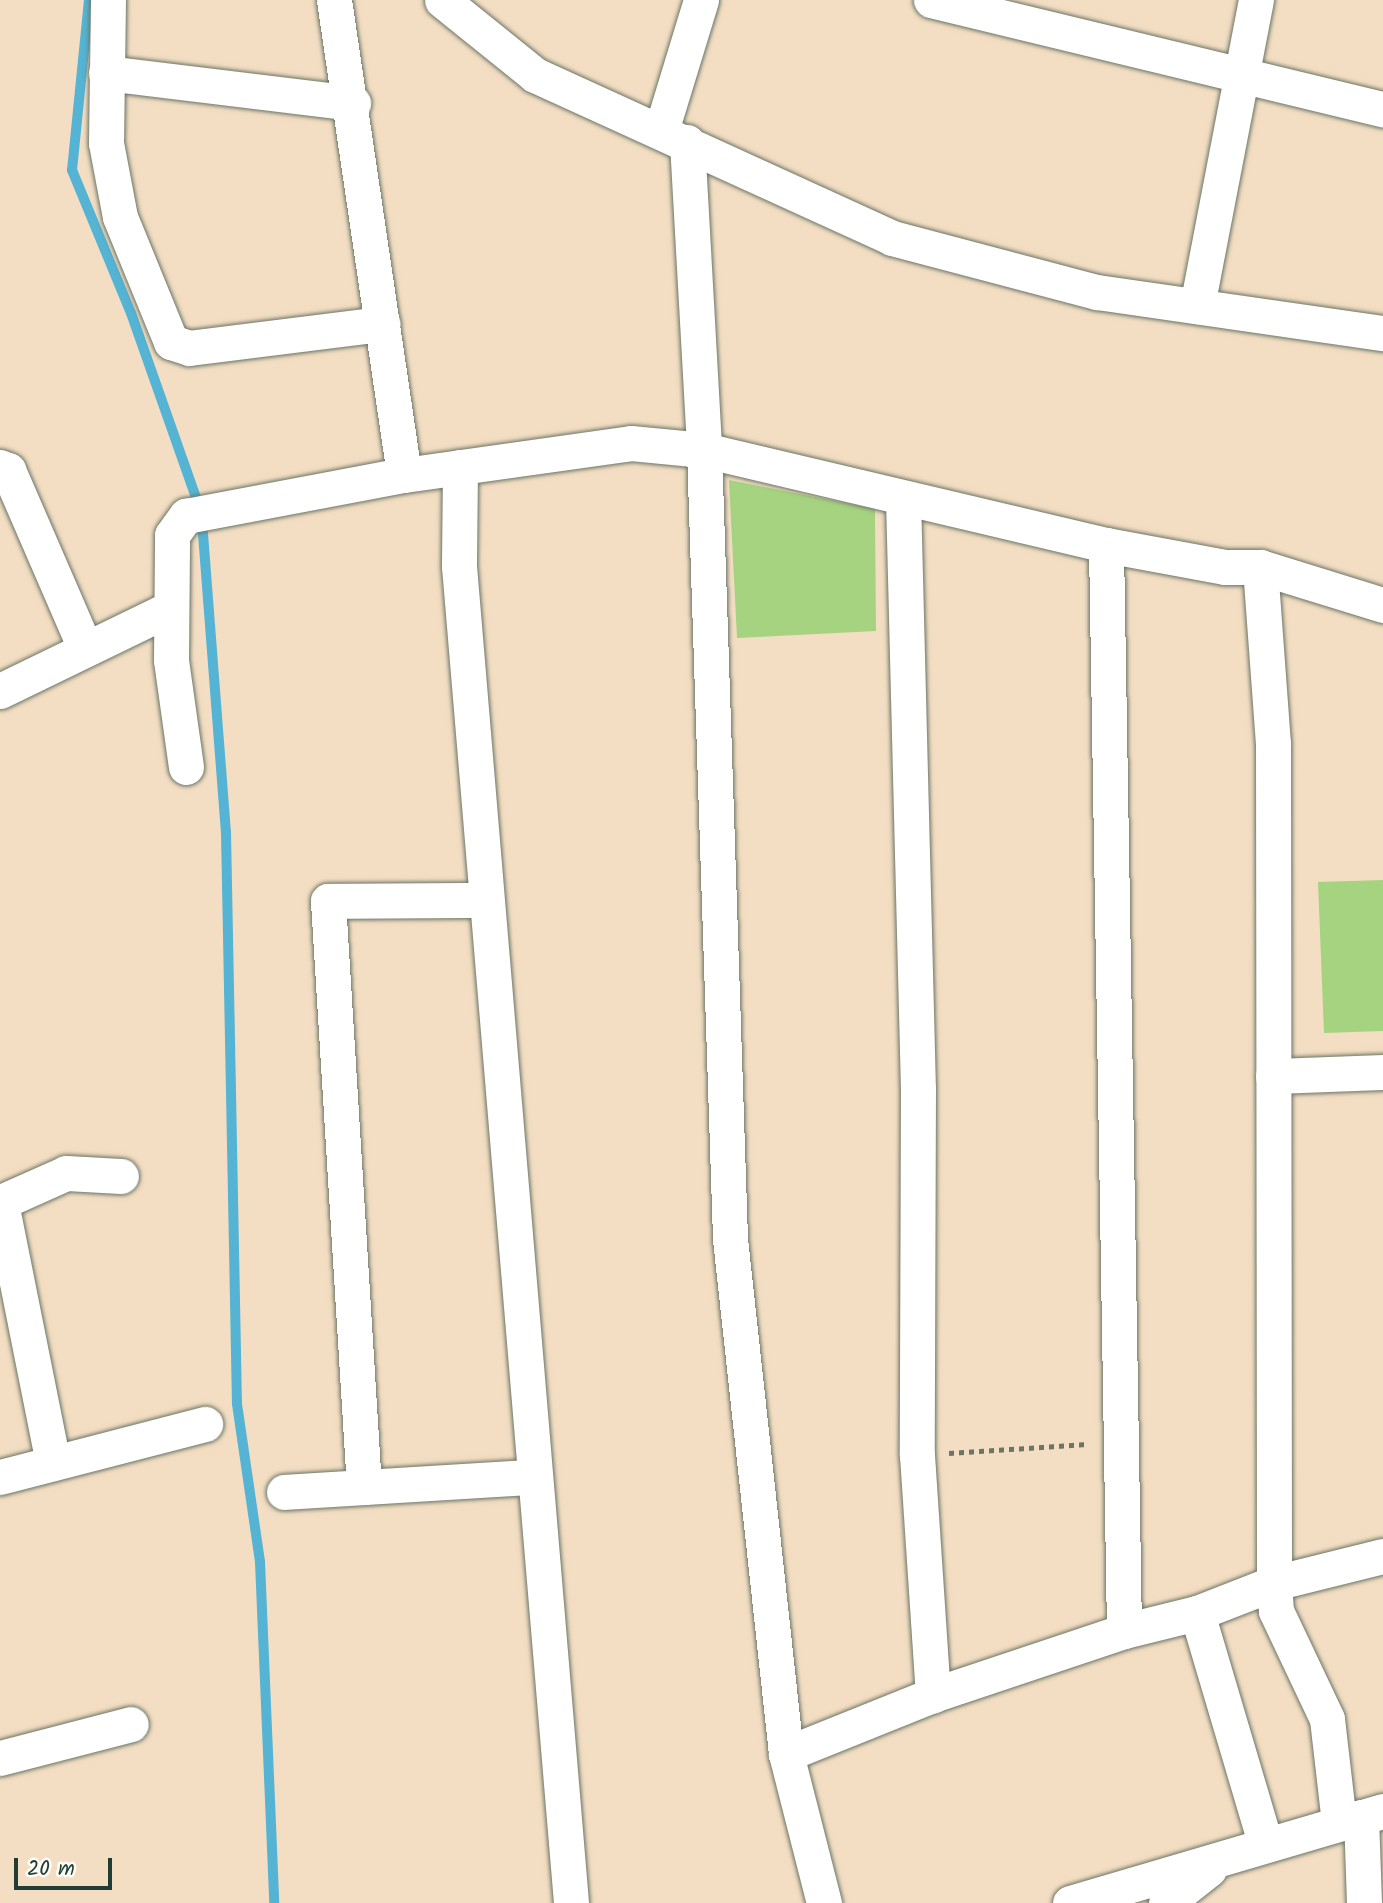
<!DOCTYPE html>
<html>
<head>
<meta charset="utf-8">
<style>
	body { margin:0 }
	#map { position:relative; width:1383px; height:1903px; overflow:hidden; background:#f4dec3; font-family:Kalam,sans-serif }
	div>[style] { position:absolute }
	.green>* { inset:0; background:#a6d380 }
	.stream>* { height:10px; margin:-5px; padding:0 5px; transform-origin:5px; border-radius:5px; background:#55b3d3 }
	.path>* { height:4.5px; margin-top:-2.25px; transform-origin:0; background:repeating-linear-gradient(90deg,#6a7566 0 5px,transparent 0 10px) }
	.roads { filter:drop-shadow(0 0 2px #6a7566) drop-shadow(0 0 2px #6a7566) }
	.minor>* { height:35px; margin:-17.5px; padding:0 17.5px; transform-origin:17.5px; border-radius:17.5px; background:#fff }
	span { translate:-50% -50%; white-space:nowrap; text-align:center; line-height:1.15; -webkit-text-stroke:6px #fdfcf7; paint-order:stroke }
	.scale { position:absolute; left:14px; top:1858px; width:98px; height:32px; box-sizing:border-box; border:4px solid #1f3d34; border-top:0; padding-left:9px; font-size:21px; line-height:24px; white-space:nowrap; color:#1f3d34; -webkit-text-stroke:5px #fdfcf7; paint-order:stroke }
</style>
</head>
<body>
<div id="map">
	<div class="green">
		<div style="clip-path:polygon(729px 480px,875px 509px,876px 631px,737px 638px)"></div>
		<div style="clip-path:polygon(1383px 880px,1383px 1031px,1324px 1033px,1318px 882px)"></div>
	</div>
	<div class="stream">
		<div style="left:89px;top:0;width:171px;rotate:95.7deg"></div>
		<div style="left:72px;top:170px;width:155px;rotate:67.6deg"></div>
		<div style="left:131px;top:313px;width:205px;rotate:70.6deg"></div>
		<div style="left:202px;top:521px;width:312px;rotate:85.6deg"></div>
		<div style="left:226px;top:832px;width:572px;rotate:88.9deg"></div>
		<div style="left:237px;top:1404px;width:160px;rotate:81.7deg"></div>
		<div style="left:260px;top:1562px;width:341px;rotate:87.6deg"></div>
	</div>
	<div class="path">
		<div style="left:949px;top:1453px;width:138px;rotate:-3.7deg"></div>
	</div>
	<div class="roads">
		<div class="minor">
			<div style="left:108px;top:0;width:143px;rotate:90.8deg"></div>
			<div style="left:106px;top:143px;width:75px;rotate:79.3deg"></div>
			<div style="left:120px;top:217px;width:135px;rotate:67.8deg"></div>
			<div style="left:171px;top:342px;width:19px;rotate:18deg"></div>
			<div style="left:189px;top:348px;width:195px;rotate:-7.1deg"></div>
			<div style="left:334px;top:0;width:480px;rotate:81.6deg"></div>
			<div style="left:442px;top:0;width:119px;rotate:38.9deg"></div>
			<div style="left:535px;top:75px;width:392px;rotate:24.5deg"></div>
			<div style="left:892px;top:238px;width:212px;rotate:14.8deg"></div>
			<div style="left:1097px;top:292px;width:289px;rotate:8.2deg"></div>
			<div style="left:931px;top:0;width:465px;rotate:13.6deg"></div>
			<div style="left:106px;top:73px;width:249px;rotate:6.9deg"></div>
			<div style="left:661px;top:131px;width:137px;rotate:-73deg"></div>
			<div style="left:687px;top:142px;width:308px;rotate:86.8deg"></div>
			<div style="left:704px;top:450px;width:789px;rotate:88.11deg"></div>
			<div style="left:730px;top:1239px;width:518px;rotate:83.79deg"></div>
			<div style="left:786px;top:1754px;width:154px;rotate:75.7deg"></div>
			<div style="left:1197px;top:306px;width:312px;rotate:-79.1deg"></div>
			<div style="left:0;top:467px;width:9px;rotate:21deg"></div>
			<div style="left:8px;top:470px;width:194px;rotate:66.6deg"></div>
			<div style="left:460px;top:467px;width:99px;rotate:90.6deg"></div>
			<div style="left:459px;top:566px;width:1342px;rotate:85.21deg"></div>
			<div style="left:903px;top:498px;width:591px;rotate:88.55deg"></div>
			<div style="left:918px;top:1089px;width:366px;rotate:90.2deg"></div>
			<div style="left:917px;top:1455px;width:241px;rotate:86.2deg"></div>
			<div style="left:1106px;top:545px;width:1086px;rotate:89.05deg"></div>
			<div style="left:1260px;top:567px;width:176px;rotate:85.8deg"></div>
			<div style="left:1273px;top:743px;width:840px;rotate:89.93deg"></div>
			<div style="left:1274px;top:1583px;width:28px;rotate:86deg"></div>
			<div style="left:1276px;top:1611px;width:119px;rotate:64.7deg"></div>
			<div style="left:1327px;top:1719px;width:105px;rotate:83.4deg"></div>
			<div style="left:0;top:691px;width:190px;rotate:-25.9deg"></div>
			<div style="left:186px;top:767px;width:108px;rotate:-98deg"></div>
			<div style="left:171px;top:660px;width:125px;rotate:-89.5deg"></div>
			<div style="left:172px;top:535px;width:24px;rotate:-54deg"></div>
			<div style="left:186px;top:516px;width:222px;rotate:-10.7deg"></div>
			<div style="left:404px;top:475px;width:229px;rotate:-8deg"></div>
			<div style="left:631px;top:443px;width:73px;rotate:5.5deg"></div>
			<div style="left:704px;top:450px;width:413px;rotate:13.3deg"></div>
			<div style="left:1106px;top:545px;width:121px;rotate:10.5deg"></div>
			<div style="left:1225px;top:567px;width:35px"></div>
			<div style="left:1260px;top:567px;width:129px;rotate:17.2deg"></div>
			<div style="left:1273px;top:1076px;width:110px;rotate:-2.1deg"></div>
			<div style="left:53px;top:1463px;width:266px;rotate:-101.3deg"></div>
			<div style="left:1px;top:1202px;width:71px;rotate:-24deg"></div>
			<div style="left:66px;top:1173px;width:55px;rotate:3.1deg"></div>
			<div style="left:0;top:1477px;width:212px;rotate:-14.5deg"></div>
			<div style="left:364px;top:1487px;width:587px;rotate:-93.52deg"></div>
			<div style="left:328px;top:901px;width:158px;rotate:-0.4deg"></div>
			<div style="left:284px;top:1492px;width:248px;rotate:-3.5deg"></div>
			<div style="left:1197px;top:1613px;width:240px;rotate:73.5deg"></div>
			<div style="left:786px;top:1754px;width:158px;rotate:-21.9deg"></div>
			<div style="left:933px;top:1695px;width:201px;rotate:-18.5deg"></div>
			<div style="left:1124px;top:1631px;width:75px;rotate:-13.9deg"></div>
			<div style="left:1197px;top:1613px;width:83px;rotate:-21.3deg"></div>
			<div style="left:1274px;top:1583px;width:112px;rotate:-13.9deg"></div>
			<div style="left:0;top:1758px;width:135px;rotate:-14.5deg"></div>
			<div style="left:1361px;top:1817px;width:86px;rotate:88deg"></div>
			<div style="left:1070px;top:1903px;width:326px;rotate:-16.4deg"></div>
			<div style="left:1166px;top:1903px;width:55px;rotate:-38.3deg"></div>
		</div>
	</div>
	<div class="scale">20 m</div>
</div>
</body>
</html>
